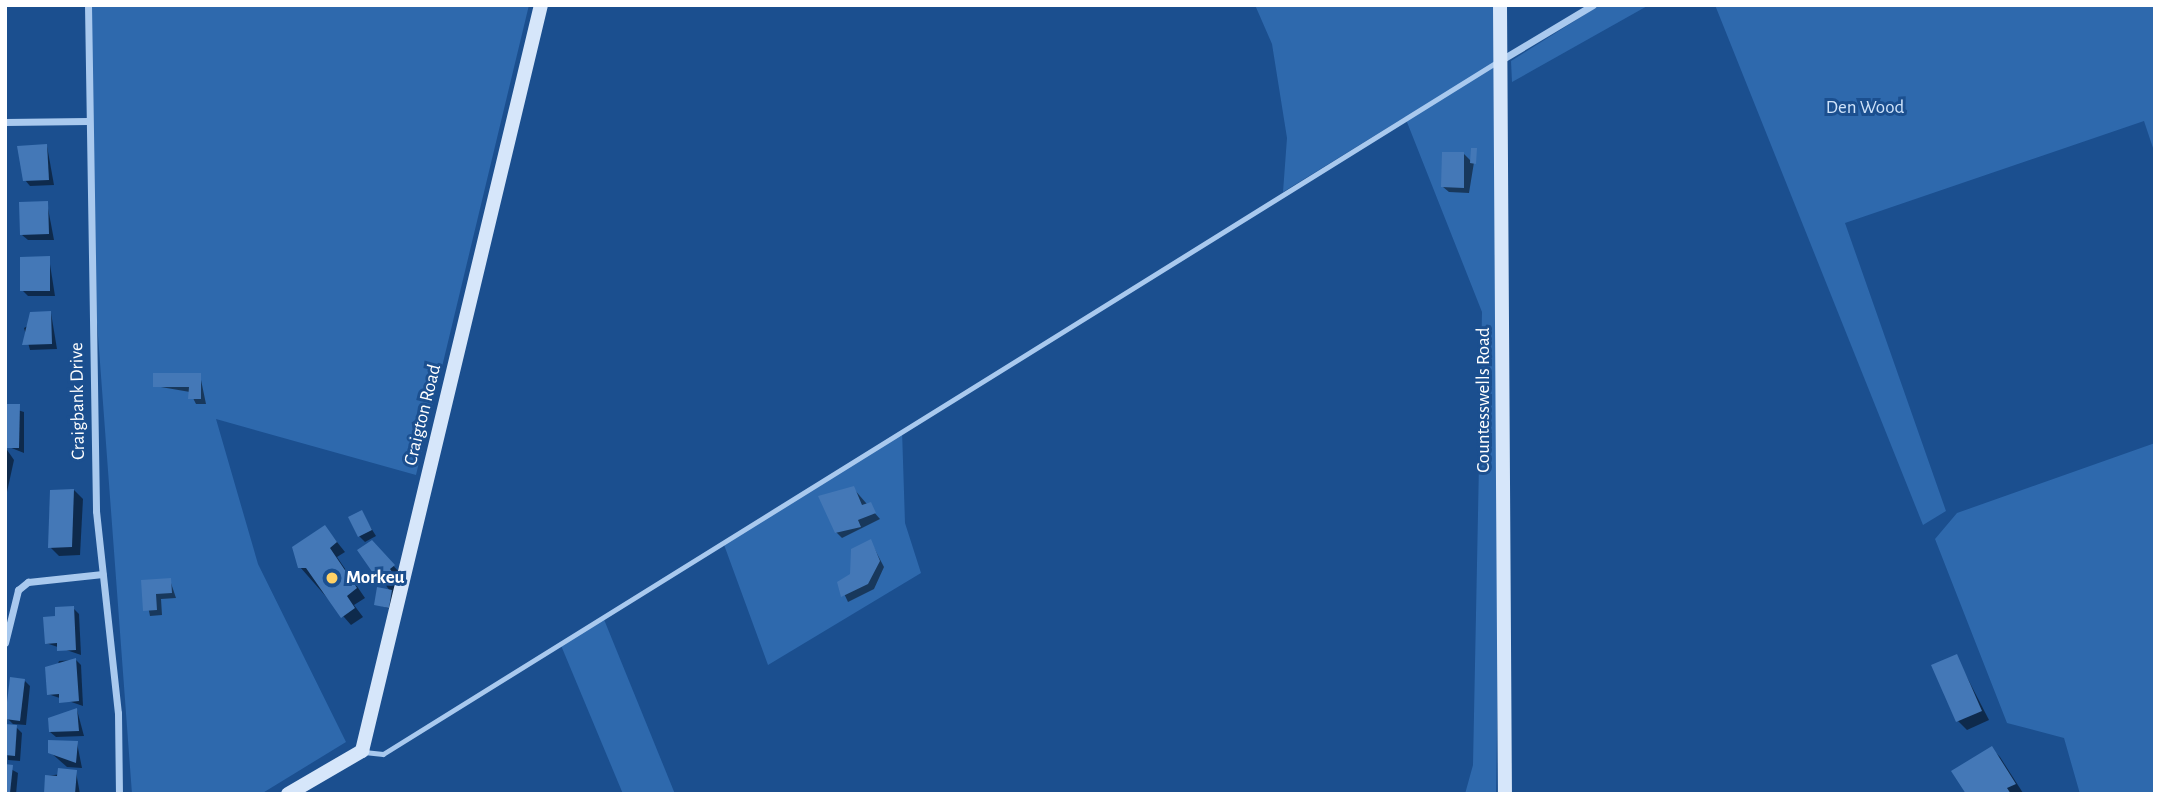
<!DOCTYPE html>
<html>
<head>
<meta charset="utf-8">
<style>
	body { margin:0 }
	#map { position:relative; width:2160px; height:799px; overflow:hidden; background:#1b4f8f; font-family:"Alegreya Sans",sans-serif }
	div>[style] { position:absolute }
	.green>* { inset:0; background:#2e69ad }
	.shadow>* { inset:0; background:#0007 }
	.building>* { inset:0; background:#4478b7 }
	.lane>* { height:5px; margin:-2.5px; padding:0 2.5px; transform-origin:2.5px; border-radius:2.5px; background:#a9c9ee }
	.street>* { height:7px; margin:-3.5px; padding:0 3.5px; transform-origin:3.5px; border-radius:3.5px; background:#a9c9ee }
	.secondary>* { height:14px; margin:-7px; padding:0 7px; transform-origin:7px; border-radius:7px; background:#d6e6fa }
	.dots>* { width:19px; height:19px; translate:-50% -50%; box-sizing:border-box; border:4px solid #1b4f8f; border-radius:50% }
	span { translate:-50% -50%; white-space:nowrap; text-align:center; line-height:1.15; -webkit-text-stroke:6px #1b4f8f; paint-order:stroke }
	.park-label { font-size:19px; color:#cfe3fa }
	.street-label { font-size:19px; color:#fff }
	.poi-label { font-size:19px; color:#fff; font-weight:700 }
	.left { translate:0 -50%; text-align:left }
	.frame { position:absolute; inset:0; border:7px solid #fff; pointer-events:none }
</style>
</head>
<body>
<div id="map">
	<div class="green">
		<div style="clip-path:polygon(88px 5px,529px 5px,416px 475px,216px 419px,258px 564px,346px 742px,261px 794px,132px 794px,91px 241px)"></div>
		<div style="clip-path:polygon(1255px 5px,1499px 5px,1503px 331px,1496px 794px,1465px 794px,1473px 765px,1482px 312px,1405px 117px,1283px 192px,1287px 138px,1272px 44px)"></div>
		<div style="clip-path:polygon(1600px 5px,1649px 5px,1512px 82px,1511px 61px)"></div>
		<div style="clip-path:polygon(1715px 5px,2155px 5px,2155px 154px,2144px 121px,1845px 223px,1946px 511px,1923px 525px)"></div>
		<div style="clip-path:polygon(902px 430px,905px 523px,921px 573px,768px 665px,723px 542px)"></div>
		<div style="clip-path:polygon(2155px 443px,2155px 794px,2080px 794px,2064px 738px,2007px 723px,1935px 539px,1957px 513px)"></div>
		<div style="clip-path:polygon(603px 617px,675px 794px,623px 794px,560px 643px)"></div>
	</div>
	<div class="shadow">
		<div style="clip-path:polygon(47px 146px,54px 185px,30px 186px,25px 180px)"></div>
		<div style="clip-path:polygon(1476px 150px,1469px 193px,1449px 192px,1443px 187px,1464px 154px,1472px 162px)"></div>
		<div style="clip-path:polygon(47px 203px,54px 240px,28px 240px,22px 235px)"></div>
		<div style="clip-path:polygon(49px 258px,55px 296px,28px 296px,22px 290px)"></div>
		<div style="clip-path:polygon(51px 313px,57px 349px,30px 350px,24px 328px)"></div>
		<div style="clip-path:polygon(200px 375px,206px 404px,196px 404px,190px 392px,155px 386px)"></div>
		<div style="clip-path:polygon(5px 406px,24px 412px,24px 453px,9px 447px)"></div>
		<div style="clip-path:polygon(5px 447px,14px 460px,5px 501px)"></div>
		<div style="clip-path:polygon(853px 488px,880px 519px,842px 538px,836px 532px)"></div>
		<div style="clip-path:polygon(74px 490px,83px 499px,80px 555px,59px 556px,50px 547px)"></div>
		<div style="clip-path:polygon(361px 512px,376px 536px,365px 542px,359px 536px)"></div>
		<div style="clip-path:polygon(325px 527px,345px 552px,337px 557px,365px 598px,354px 605px,363px 617px,351px 625px,300px 567px)"></div>
		<div style="clip-path:polygon(372px 542px,399px 572px,391px 609px,375px 604px,390px 591px,360px 550px)"></div>
		<div style="clip-path:polygon(871px 542px,884px 567px,874px 589px,848px 602px,839px 583px,852px 574px)"></div>
		<div style="clip-path:polygon(170px 580px,176px 598px,161px 599px,162px 615px,150px 616px,143px 582px)"></div>
		<div style="clip-path:polygon(73px 608px,79px 614px,81px 655px,46px 643px,57px 618px)"></div>
		<div style="clip-path:polygon(1956px 656px,1989px 720px,1967px 730px,1958px 721px)"></div>
		<div style="clip-path:polygon(76px 660px,81px 665px,83px 706px,48px 694px,59px 661px)"></div>
		<div style="clip-path:polygon(25px 681px,30px 686px,26px 725px,13px 724px,22px 733px,20px 761px,8px 760px,5px 726px,16px 727px,7px 718px)"></div>
		<div style="clip-path:polygon(77px 710px,84px 736px,56px 737px,50px 732px)"></div>
		<div style="clip-path:polygon(77px 743px,82px 768px,67px 767px,50px 752px)"></div>
		<div style="clip-path:polygon(1991px 748px,2000px 757px,2023px 793px,1968px 794px)"></div>
		<div style="clip-path:polygon(5px 766px,18px 773px,16px 794px,5px 794px)"></div>
		<div style="clip-path:polygon(76px 772px,80px 794px,45px 794px,47px 776px)"></div>
	</div>
	<div class="building">
		<div style="clip-path:polygon(47px 144px,49px 180px,23px 181px,17px 146px)"></div>
		<div style="clip-path:polygon(1471px 148px,1477px 148px,1476px 164px,1470px 163px)"></div>
		<div style="clip-path:polygon(1442px 152px,1464px 152px,1464px 188px,1441px 187px)"></div>
		<div style="clip-path:polygon(48px 201px,49px 234px,20px 235px,19px 202px)"></div>
		<div style="clip-path:polygon(50px 256px,50px 291px,20px 291px,20px 257px)"></div>
		<div style="clip-path:polygon(51px 311px,52px 344px,22px 345px,30px 312px)"></div>
		<div style="clip-path:polygon(153px 373px,201px 373px,201px 399px,188px 399px,189px 387px,153px 387px)"></div>
		<div style="clip-path:polygon(5px 404px,20px 404px,19px 448px,7px 448px)"></div>
		<div style="clip-path:polygon(854px 486px,862px 505px,871px 502px,876px 513px,858px 520px,861px 527px,835px 533px,818px 496px)"></div>
		<div style="clip-path:polygon(74px 489px,72px 547px,48px 548px,50px 490px)"></div>
		<div style="clip-path:polygon(362px 510px,372px 530px,358px 537px,348px 517px)"></div>
		<div style="clip-path:polygon(325px 525px,337px 542px,330px 548px,357px 588px,347px 596px,355px 608px,341px 618px,306px 568px,298px 568px,292px 547px)"></div>
		<div style="clip-path:polygon(871px 539px,880px 561px,868px 584px,841px 597px,837px 582px,850px 574px,851px 549px)"></div>
		<div style="clip-path:polygon(372px 540px,395px 565px,390px 569px,396px 578px,382px 586px,357px 550px)"></div>
		<div style="clip-path:polygon(171px 578px,172px 593px,156px 594px,157px 610px,143px 611px,141px 580px)"></div>
		<div style="clip-path:polygon(377px 587px,392px 590px,389px 608px,374px 605px)"></div>
		<div style="clip-path:polygon(74px 606px,76px 650px,57px 651px,57px 643px,45px 644px,43px 617px,55px 616px,55px 607px)"></div>
		<div style="clip-path:polygon(1957px 654px,1982px 711px,1956px 722px,1931px 665px)"></div>
		<div style="clip-path:polygon(76px 658px,79px 701px,59px 703px,59px 694px,47px 695px,45px 667px)"></div>
		<div style="clip-path:polygon(10px 677px,25px 679px,20px 721px,5px 719px)"></div>
		<div style="clip-path:polygon(77px 708px,79px 731px,49px 732px,48px 718px)"></div>
		<div style="clip-path:polygon(5px 724px,17px 725px,15px 756px,5px 755px)"></div>
		<div style="clip-path:polygon(48px 740px,78px 741px,76px 763px,48px 753px)"></div>
		<div style="clip-path:polygon(1992px 746px,2016px 784px,2007px 788px,2011px 794px,1966px 794px,1951px 771px)"></div>
		<div style="clip-path:polygon(5px 764px,13px 765px,10px 793px,5px 792px)"></div>
		<div style="clip-path:polygon(58px 768px,77px 770px,75px 794px,44px 794px,45px 775px,57px 776px)"></div>
	</div>
	<div class="lane">
		<div style="left:364px;top:752px;width:19px;rotate:6deg"></div>
		<div style="left:383px;top:754px;width:1311px;rotate:-31.85deg"></div>
	</div>
	<div class="street">
		<div style="left:88px;top:5px;width:506px;rotate:89.09deg"></div>
		<div style="left:96px;top:511px;width:203px;rotate:83.8deg"></div>
		<div style="left:118px;top:713px;width:81px;rotate:89.3deg"></div>
		<div style="left:1501px;top:60px;width:107px;rotate:-30.9deg"></div>
		<div style="left:5px;top:122px;width:83px;rotate:-0.7deg"></div>
		<div style="left:5px;top:643px;width:55px;rotate:-76.2deg"></div>
		<div style="left:18px;top:590px;width:13px;rotate:-39deg"></div>
		<div style="left:28px;top:582px;width:75px;rotate:-6.1deg"></div>
	</div>
	<div class="secondary">
		<div style="left:1500px;top:5px;width:789px;rotate:89.64deg"></div>
		<div style="left:288px;top:794px;width:86px;rotate:-30.2deg"></div>
		<div style="left:362px;top:751px;width:767px;rotate:-76.51deg"></div>
	</div>
	<div class="dots">
		<div style="left:332px;top:578px;background:#ffd166"></div>
	</div>
	<div class="park-label">
		<span style="left:1865px;top:108px">Den Wood</span>
	</div>
	<div class="street-label">
		<span style="left:1484px;top:400px;rotate:-90deg">Countesswells Road</span>
		<span style="left:78px;top:401px;rotate:-91deg">Craigbank Drive</span>
		<span style="left:423px;top:415px;rotate:-76deg">Craigton Road</span>
	</div>
	<div class="poi-label">
		<span class="left" style="left:346px;top:578px">Morkeu</span>
	</div>
	<div class="frame"></div>
</div>
</body>
</html>
